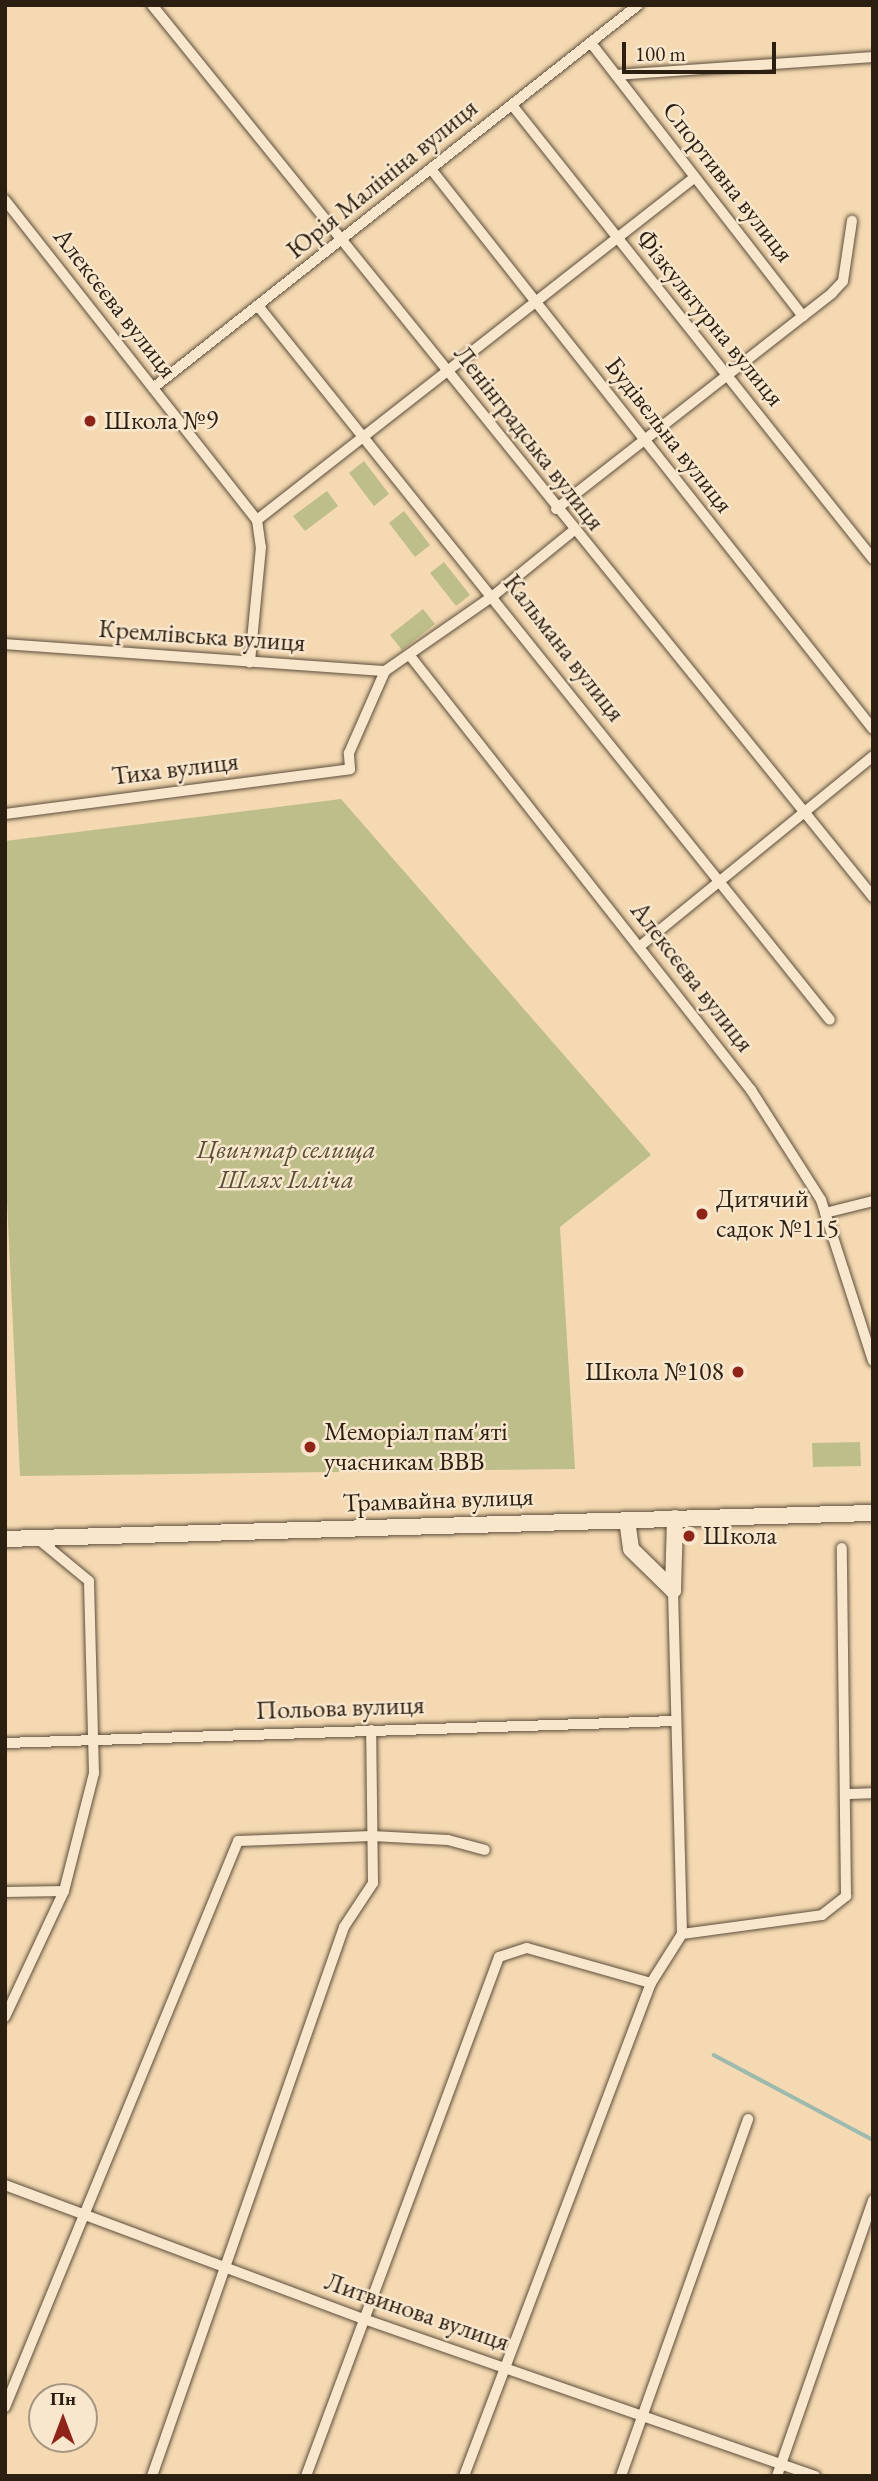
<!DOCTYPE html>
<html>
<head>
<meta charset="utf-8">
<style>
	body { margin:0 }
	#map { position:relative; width:878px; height:2481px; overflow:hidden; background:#f4d9b2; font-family:"EB Garamond",serif }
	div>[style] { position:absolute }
	.green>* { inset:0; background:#bebe8a }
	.stream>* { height:3.5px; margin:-1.75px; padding:0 1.75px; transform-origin:1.75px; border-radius:1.75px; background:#9cbaad }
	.roads { filter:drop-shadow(0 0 2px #5d4e3a) drop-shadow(0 0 2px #5d4e3a) }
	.street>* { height:10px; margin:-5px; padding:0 5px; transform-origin:5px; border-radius:5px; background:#f8e6cd }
	.secondary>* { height:16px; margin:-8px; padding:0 8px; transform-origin:8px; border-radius:8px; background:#f8e6cd }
	.dots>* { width:19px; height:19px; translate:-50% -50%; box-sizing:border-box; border:4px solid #f8e6cd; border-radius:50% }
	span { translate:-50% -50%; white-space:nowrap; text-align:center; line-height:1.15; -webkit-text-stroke:5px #f8e6cd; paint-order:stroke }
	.street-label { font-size:26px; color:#2b1f12 }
	.poi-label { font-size:26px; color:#2b1f12 }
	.left { translate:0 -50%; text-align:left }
	.right { translate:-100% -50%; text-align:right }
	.park-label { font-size:26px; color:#574f36; font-style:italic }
	.frame { position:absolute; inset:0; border:7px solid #2b1f12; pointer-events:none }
	.north { position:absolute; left:28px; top:2383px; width:70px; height:70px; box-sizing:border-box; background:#f8e6cd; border:2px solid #a69682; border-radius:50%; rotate:0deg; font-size:19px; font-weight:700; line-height:28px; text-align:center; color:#2b1f12 }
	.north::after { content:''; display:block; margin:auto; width:24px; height:32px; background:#8f2418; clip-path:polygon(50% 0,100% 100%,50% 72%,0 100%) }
	.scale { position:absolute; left:622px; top:42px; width:154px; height:32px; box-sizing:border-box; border:4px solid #2b1f12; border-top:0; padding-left:9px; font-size:21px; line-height:24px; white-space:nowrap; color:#2b1f12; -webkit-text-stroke:5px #f8e6cd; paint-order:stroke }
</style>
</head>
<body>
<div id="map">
	<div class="green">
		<div style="clip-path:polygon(364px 461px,389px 494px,374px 506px,349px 473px)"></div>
		<div style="clip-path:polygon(327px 491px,338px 506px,305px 531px,293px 516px)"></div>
		<div style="clip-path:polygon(404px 511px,430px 545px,415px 557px,389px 523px)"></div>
		<div style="clip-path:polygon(444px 562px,470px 595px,456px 606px,430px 573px)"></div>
		<div style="clip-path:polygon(423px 609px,435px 624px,402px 650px,390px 635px)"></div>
		<div style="clip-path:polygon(341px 799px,651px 1155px,560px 1227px,575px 1469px,20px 1476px,5px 1158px,5px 841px)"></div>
		<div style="clip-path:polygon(860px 1442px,861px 1466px,813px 1467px,812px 1443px)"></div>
	</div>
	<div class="stream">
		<div style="left:714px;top:2055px;width:180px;rotate:28.1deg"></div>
	</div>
	<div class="roads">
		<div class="street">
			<div style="left:152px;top:5px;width:1147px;rotate:51.05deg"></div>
			<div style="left:591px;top:43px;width:346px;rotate:52.2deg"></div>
			<div style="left:616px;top:75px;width:258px;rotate:-4deg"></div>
			<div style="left:512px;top:105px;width:580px;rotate:51.51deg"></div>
			<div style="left:431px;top:169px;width:713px;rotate:51.72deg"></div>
			<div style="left:5px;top:200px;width:407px;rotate:51.8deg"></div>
			<div style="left:257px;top:520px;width:27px;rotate:82deg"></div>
			<div style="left:261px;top:547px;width:116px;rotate:95.5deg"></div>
			<div style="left:259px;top:307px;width:913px;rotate:51.31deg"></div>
			<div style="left:153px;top:388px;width:618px;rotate:-38.3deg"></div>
			<div style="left:556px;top:509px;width:350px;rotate:-38deg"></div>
			<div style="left:832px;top:293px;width:16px;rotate:-47deg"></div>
			<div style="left:843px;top:281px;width:61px;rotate:-81.5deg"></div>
			<div style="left:257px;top:520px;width:556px;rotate:-38.06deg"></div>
			<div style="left:5px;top:644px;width:381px;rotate:4.1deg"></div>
			<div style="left:385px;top:671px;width:131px;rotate:-34.8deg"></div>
			<div style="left:493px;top:596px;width:103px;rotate:-39.1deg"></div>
			<div style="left:411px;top:657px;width:551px;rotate:51.86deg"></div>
			<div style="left:751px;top:1090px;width:130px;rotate:57.5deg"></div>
			<div style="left:821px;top:1200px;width:169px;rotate:72.1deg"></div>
			<div style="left:5px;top:814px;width:348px;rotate:-7.4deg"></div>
			<div style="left:350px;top:769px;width:16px;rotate:-94deg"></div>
			<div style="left:349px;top:753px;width:90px;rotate:-66.3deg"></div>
			<div style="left:639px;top:947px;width:302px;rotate:-39.2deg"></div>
			<div style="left:825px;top:1213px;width:49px;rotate:-14deg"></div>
			<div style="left:5px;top:1743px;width:670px;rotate:-1.88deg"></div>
			<div style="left:847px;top:1794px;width:26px;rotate:-2deg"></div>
			<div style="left:5px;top:1892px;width:59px;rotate:-1deg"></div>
			<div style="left:682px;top:1934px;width:141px;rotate:-7.7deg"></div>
			<div style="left:822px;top:1915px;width:31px;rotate:-38deg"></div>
			<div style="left:846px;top:1896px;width:348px;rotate:-90.7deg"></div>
			<div style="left:5px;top:2017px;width:139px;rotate:-64.9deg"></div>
			<div style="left:64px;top:1891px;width:122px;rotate:-75.7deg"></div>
			<div style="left:94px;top:1773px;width:192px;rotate:-91.5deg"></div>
			<div style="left:89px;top:1581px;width:67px;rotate:-140.4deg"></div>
			<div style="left:5px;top:2185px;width:380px;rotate:20.5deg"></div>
			<div style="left:361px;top:2318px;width:481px;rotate:19.2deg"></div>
			<div style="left:5px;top:2407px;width:612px;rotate:-67.62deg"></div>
			<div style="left:238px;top:1841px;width:134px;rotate:-2.1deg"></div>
			<div style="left:372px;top:1836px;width:76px;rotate:3deg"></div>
			<div style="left:448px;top:1840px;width:38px;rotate:15deg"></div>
			<div style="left:152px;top:2476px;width:582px;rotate:-70.72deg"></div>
			<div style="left:344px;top:1927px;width:53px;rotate:-56.6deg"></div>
			<div style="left:373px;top:1883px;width:153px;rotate:-90.7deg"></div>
			<div style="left:306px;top:2476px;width:554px;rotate:-69.6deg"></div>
			<div style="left:499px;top:1957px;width:29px;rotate:-18deg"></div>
			<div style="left:527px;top:1948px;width:129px;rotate:15.8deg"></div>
			<div style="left:464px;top:2476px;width:527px;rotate:-69.23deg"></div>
			<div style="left:651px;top:1983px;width:58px;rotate:-57.7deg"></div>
			<div style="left:682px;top:1934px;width:344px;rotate:-91.5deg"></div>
			<div style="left:621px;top:2476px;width:379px;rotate:-70.4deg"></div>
			<div style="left:777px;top:2476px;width:292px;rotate:-70.8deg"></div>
		</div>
		<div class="secondary">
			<div style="left:627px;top:1520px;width:29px;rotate:82deg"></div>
			<div style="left:631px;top:1549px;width:59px;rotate:44.3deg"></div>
			<div style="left:5px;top:1539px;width:868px;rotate:-1.72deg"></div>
			<div style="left:673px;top:1590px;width:72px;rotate:-88.4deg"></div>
		</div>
	</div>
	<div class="dots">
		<div style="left:90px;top:421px;background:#8f2418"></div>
		<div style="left:702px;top:1214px;background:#8f2418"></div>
		<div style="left:738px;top:1372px;background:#8f2418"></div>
		<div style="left:310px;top:1447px;background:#8f2418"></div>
		<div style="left:689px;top:1536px;background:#8f2418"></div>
	</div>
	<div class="street-label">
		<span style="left:382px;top:179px;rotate:-39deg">Юрія Малініна вулиця</span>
		<span style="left:728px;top:182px;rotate:52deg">Спортивна вулиця</span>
		<span style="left:115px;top:303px;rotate:52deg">Алексєєва вулиця</span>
		<span style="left:710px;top:318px;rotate:51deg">Фiзкультурна вулиця</span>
		<span style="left:669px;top:435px;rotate:52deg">Будівельна вулиця</span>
		<span style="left:529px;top:438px;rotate:52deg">Ленінградська вулиця</span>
		<span style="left:202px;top:636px;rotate:4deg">Кремлівська вулиця</span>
		<span style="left:564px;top:648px;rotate:52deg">Кальмана вулиця</span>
		<span style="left:175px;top:769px;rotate:-7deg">Тиха вулиця</span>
		<span style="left:692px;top:977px;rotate:52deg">Алексєєва вулиця</span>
		<span style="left:438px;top:1500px;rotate:-2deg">Трамвайна вулиця</span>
		<span style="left:340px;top:1708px;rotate:-2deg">Польова вулиця</span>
		<span style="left:417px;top:2312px;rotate:19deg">Литвинова вулиця</span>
	</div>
	<div class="poi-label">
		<span class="left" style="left:104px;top:421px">Школа №9</span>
		<span class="left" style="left:716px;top:1214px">Дитячий<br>садок №115</span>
		<span class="right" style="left:724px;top:1372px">Школа №108</span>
		<span class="left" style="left:324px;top:1447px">Меморіал пам'яті<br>учасникам ВВВ</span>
		<span class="left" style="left:703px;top:1536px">Школа</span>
	</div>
	<div class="park-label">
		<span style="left:286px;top:1165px">Цвинтар селища<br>Шлях Ілліча</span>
	</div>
	<div class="frame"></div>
	<div class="north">Пн</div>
	<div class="scale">100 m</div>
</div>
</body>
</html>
